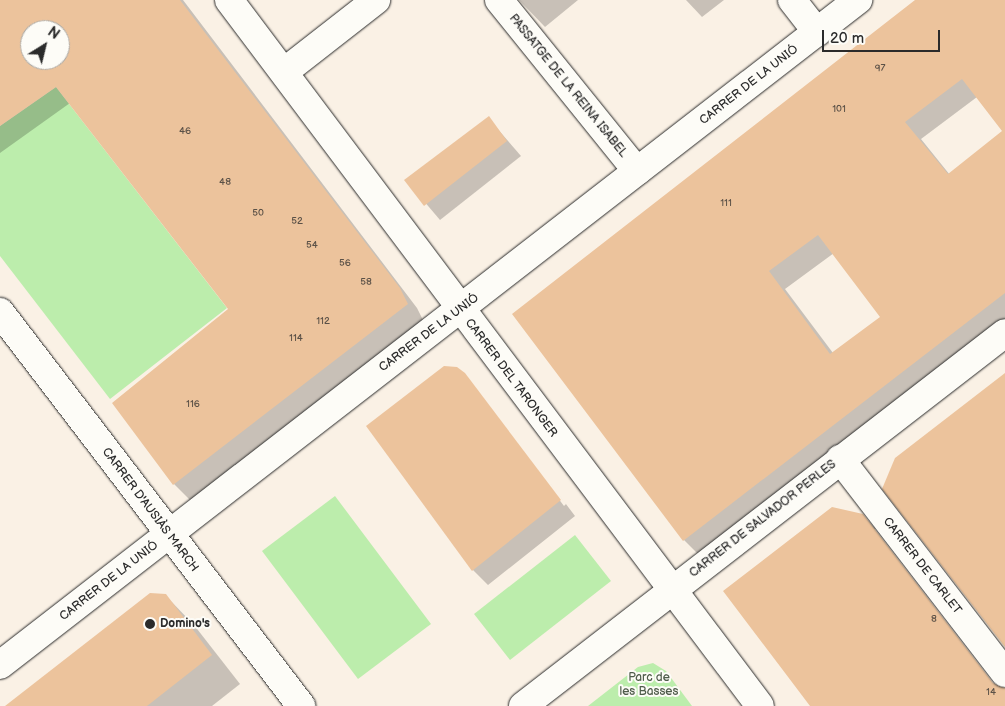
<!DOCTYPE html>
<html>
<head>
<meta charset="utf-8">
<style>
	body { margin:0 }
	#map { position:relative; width:1005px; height:706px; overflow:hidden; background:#faf1e5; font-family:"Balsamiq Sans",sans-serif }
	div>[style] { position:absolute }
	.green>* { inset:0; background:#bcedac }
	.shadow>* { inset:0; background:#0003 }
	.building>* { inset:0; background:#ecc39c }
	.roads { filter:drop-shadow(0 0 1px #2b2b2b) drop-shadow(0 0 1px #2b2b2b) }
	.street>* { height:28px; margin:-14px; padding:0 14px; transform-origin:14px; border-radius:14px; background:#fdfcf7 }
	.dots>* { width:14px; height:14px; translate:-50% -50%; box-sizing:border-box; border:2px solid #fdfcf7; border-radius:50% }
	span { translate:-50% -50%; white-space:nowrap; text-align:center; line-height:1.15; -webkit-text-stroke:4px #fdfcf7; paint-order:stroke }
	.number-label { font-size:10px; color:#5b5147 }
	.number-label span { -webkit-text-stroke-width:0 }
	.street-label { font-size:12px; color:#2b2b2b }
	.poi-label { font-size:12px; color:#2b2b2b; font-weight:700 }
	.left { translate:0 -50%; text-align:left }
	.park-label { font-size:12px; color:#4f5c4b }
	.north { position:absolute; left:20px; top:20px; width:50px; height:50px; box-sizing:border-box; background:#fdfcf7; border:1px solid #a9a8a5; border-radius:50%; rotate:36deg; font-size:14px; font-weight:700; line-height:20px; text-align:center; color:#2b2b2b }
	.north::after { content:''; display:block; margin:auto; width:18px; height:22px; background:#2b2b2b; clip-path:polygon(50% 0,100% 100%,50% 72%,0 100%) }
	.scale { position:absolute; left:822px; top:30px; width:118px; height:22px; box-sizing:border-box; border:2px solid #2b2b2b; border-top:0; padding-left:6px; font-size:15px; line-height:18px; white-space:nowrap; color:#2b2b2b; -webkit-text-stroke:4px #fdfcf7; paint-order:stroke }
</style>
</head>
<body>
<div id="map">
	<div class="green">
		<div style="clip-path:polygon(56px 87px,227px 308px,110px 399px,0 256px,0 126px)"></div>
		<div style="clip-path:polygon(335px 496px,431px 624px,358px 679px,262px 551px)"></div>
		<div style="clip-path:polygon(575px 535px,611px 581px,510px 660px,474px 614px)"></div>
		<div style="clip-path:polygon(653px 663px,666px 671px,692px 706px,588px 706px,638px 667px)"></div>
	</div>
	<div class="shadow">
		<div style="clip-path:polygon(evenodd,0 0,183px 0,417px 308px,423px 320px,190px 500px,174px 484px,113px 403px,230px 310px,70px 103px,0 153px,0 0,30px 30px,60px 30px,60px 60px,30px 60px,30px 30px)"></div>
		<div style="clip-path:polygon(519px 0,578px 0,545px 27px)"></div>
		<div style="clip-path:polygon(686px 0,724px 0,702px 17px)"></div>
		<div style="clip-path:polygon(evenodd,918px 0,1005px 0,1005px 322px,701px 557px,684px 540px,514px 314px,918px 0,977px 97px,1004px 131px,950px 175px,921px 139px,977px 97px,918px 0,834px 253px,882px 317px,833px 353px,785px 289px,834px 253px)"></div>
		<div style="clip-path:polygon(489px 119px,521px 156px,440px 220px,406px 180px)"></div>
		<div style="clip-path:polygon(464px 374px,564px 506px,566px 504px,477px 386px,575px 516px,488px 585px,473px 570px)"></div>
		<div style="clip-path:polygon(evenodd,862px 515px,879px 532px,998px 686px,1005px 689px,1005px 706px,811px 706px,862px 515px,873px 529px,876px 529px,998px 687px,996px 689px,873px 529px)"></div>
		<div style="clip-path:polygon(165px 595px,194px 625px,240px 684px,212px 706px,7px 706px)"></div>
	</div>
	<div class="building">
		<div style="clip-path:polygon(evenodd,0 0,180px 0,400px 288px,408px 304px,173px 485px,112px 403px,228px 309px,56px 87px,0 126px,0 0,30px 30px,60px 30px,60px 60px,30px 60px,30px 30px)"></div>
		<div style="clip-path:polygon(evenodd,915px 0,1005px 0,1005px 293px,683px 541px,512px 314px,915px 0,962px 79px,1002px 131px,948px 174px,905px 122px,962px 79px,915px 0,818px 235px,880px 317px,830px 354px,769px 271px,818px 235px)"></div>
		<div style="clip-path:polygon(489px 116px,507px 141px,424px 206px,404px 180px)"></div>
		<div style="clip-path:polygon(444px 366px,457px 367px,465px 373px,561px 500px,472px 571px,366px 426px)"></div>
		<div style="clip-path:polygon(1005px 373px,1005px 647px,882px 489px,895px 458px)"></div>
		<div style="clip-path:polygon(832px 507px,863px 514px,993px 683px,1005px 688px,1005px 706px,810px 706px,723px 591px)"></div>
		<div style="clip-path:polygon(150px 593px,166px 594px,212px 655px,147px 706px,5px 706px)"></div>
	</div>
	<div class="roads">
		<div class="street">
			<div style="left:229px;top:0;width:883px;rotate:53.05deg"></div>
			<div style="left:499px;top:0;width:220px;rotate:51.1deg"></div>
			<div style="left:792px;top:0;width:41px;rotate:52deg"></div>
			<div style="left:284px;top:72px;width:117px;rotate:-38deg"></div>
			<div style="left:0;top:312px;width:496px;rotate:52.6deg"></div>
			<div style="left:840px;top:459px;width:270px;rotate:52.4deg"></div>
			<div style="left:0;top:665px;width:1086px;rotate:-37.78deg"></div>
			<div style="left:523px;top:706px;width:609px;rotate:-37.73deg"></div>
		</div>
	</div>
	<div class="dots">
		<div style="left:150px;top:624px;background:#2b2b2b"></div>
	</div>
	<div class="number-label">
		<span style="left:880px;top:69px">97</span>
		<span style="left:839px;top:110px">101</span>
		<span style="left:185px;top:132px">46</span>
		<span style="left:225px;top:183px">48</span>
		<span style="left:726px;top:204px">111</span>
		<span style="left:258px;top:214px">50</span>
		<span style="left:297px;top:222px">52</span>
		<span style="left:312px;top:246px">54</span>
		<span style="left:345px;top:264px">56</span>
		<span style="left:366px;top:283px">58</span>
		<span style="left:323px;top:322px">112</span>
		<span style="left:296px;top:339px">114</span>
		<span style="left:193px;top:405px">116</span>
		<span style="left:934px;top:620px">8</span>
		<span style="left:991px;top:693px">14</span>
	</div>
	<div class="street-label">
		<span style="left:749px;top:85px;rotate:-38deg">CARRER DE LA UNIÓ</span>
		<span style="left:568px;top:86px;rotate:51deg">PASSATGE DE LA REINA ISABEL</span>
		<span style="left:429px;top:333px;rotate:-37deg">CARRER DE LA UNIÓ</span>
		<span style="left:511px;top:378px;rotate:53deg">CARRER DEL TARONGER</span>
		<span style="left:150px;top:510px;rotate:53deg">CARRER D'AUSIÀS MARCH</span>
		<span style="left:763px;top:519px;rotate:-38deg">CARRER DE SALVADOR PERLES</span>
		<span style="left:922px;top:566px;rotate:52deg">CARRER DE CARLET</span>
		<span style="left:109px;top:581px;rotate:-38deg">CARRER DE LA UNIÓ</span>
	</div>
	<div class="poi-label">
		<span class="left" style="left:160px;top:624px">Domino's</span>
	</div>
	<div class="park-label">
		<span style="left:649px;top:685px">Parc de<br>les Basses</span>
	</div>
	<div class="north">N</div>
	<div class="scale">20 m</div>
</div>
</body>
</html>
